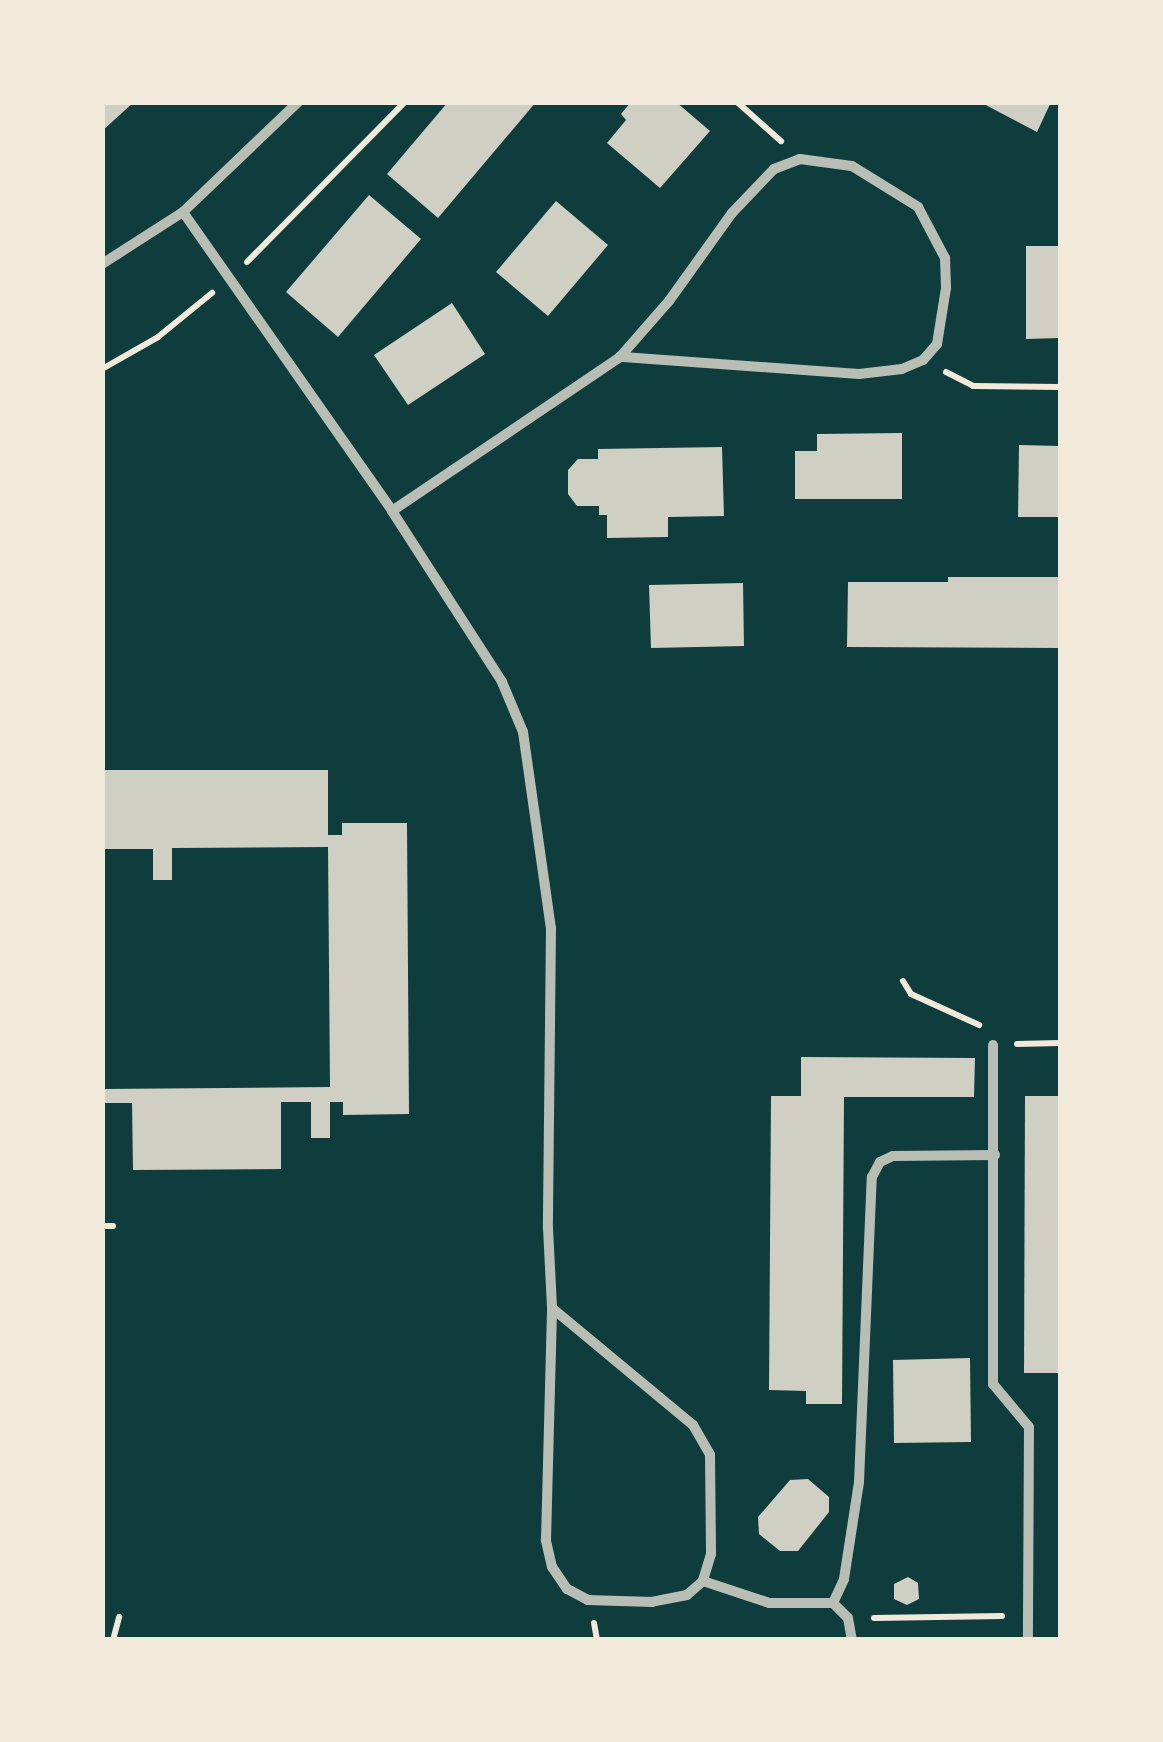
<!DOCTYPE html>
<html>
<head>
<meta charset="utf-8">
<style>
	body { margin:0 }
	#map { position:relative; width:1163px; height:1742px; overflow:hidden; background:#0f3d3e; font-family:"Space Grotesk",sans-serif }
	div>[style] { position:absolute }
	.building>* { inset:0; background:#cfcfc3 }
	.path>* { height:6px; margin:-3px; padding:0 3px; transform-origin:3px; border-radius:3px; background:#f1e9da }
	.minor>* { height:10px; margin:-5px; padding:0 5px; transform-origin:5px; border-radius:5px; background:#b8beb3 }
	span { translate:-50% -50%; white-space:nowrap; text-align:center; line-height:1.15; -webkit-text-stroke:9px #f1e9da; paint-order:stroke }
	.frame { position:absolute; inset:0; border:105px solid #f1e9da; pointer-events:none }
</style>
</head>
<body>
<div id="map">
	<div class="building">
		<div style="clip-path:polygon(102px 102px,134px 102px,102px 131px)"></div>
		<div style="clip-path:polygon(448px 102px,536px 102px,438px 218px,387px 174px)"></div>
		<div style="clip-path:polygon(631px 102px,676px 102px,710px 131px,660px 188px,607px 143px,626px 120px,621px 114px)"></div>
		<div style="clip-path:polygon(980px 102px,1051px 102px,1037px 132px)"></div>
		<div style="clip-path:polygon(369px 195px,421px 239px,338px 337px,286px 292px)"></div>
		<div style="clip-path:polygon(556px 201px,608px 245px,548px 316px,496px 272px)"></div>
		<div style="clip-path:polygon(1026px 246px,1060px 246px,1060px 338px,1026px 339px)"></div>
		<div style="clip-path:polygon(452px 303px,485px 354px,408px 405px,374px 355px)"></div>
		<div style="clip-path:polygon(902px 433px,902px 499px,795px 499px,795px 451px,817px 451px,817px 434px)"></div>
		<div style="clip-path:polygon(1019px 445px,1060px 446px,1060px 517px,1018px 517px)"></div>
		<div style="clip-path:polygon(722px 447px,724px 516px,668px 517px,668px 537px,607px 538px,607px 515px,599px 515px,599px 506px,577px 506px,568px 494px,568px 470px,578px 459px,598px 459px,598px 449px)"></div>
		<div style="clip-path:polygon(948px 577px,1060px 577px,1060px 648px,847px 647px,848px 582px,948px 582px)"></div>
		<div style="clip-path:polygon(743px 583px,744px 646px,651px 648px,649px 585px)"></div>
		<div style="clip-path:polygon(102px 770px,328px 770px,328px 835px,342px 835px,342px 823px,407px 823px,409px 1114px,343px 1115px,343px 1102px,330px 1102px,330px 1138px,311px 1138px,311px 1102px,281px 1102px,281px 1169px,133px 1170px,132px 1103px,102px 1103px,102px 1089px,330px 1087px,328px 847px,172px 848px,172px 880px,153px 880px,153px 849px,102px 849px)"></div>
		<div style="clip-path:polygon(801px 1057px,975px 1058px,974px 1097px,844px 1097px,842px 1404px,806px 1404px,806px 1391px,769px 1390px,771px 1096px,801px 1096px)"></div>
		<div style="clip-path:polygon(1025px 1096px,1060px 1096px,1060px 1373px,1024px 1373px)"></div>
		<div style="clip-path:polygon(970px 1358px,971px 1442px,894px 1443px,893px 1360px)"></div>
		<div style="clip-path:polygon(808px 1479px,829px 1497px,829px 1512px,798px 1551px,780px 1551px,759px 1534px,758px 1517px,790px 1480px)"></div>
		<div style="clip-path:polygon(908px 1577px,918px 1583px,919px 1599px,907px 1605px,894px 1599px,894px 1584px)"></div>
	</div>
	<div class="path">
		<div style="left:737px;top:102px;width:59px;rotate:41.6deg"></div>
		<div style="left:247px;top:262px;width:225px;rotate:-45.4deg"></div>
		<div style="left:102px;top:369px;width:64px;rotate:-29.7deg"></div>
		<div style="left:158px;top:337px;width:70px;rotate:-39.2deg"></div>
		<div style="left:946px;top:372px;width:30px;rotate:27deg"></div>
		<div style="left:973px;top:386px;width:87px;rotate:0.7deg"></div>
		<div style="left:903px;top:981px;width:15px;rotate:58deg"></div>
		<div style="left:911px;top:994px;width:75px;rotate:24.5deg"></div>
		<div style="left:1017px;top:1044px;width:43px;rotate:-1.3deg"></div>
		<div style="left:102px;top:1226px;width:11px"></div>
		<div style="left:874px;top:1618px;width:128px;rotate:-0.9deg"></div>
		<div style="left:594px;top:1623px;width:17px;rotate:80deg"></div>
		<div style="left:113px;top:1640px;width:24px;rotate:-75deg"></div>
	</div>
	<div class="minor">
		<div style="left:183px;top:212px;width:365px;rotate:55deg"></div>
		<div style="left:392px;top:511px;width:203px;rotate:57.2deg"></div>
		<div style="left:502px;top:682px;width:54px;rotate:67.2deg"></div>
		<div style="left:523px;top:732px;width:198px;rotate:81.9deg"></div>
		<div style="left:551px;top:928px;width:300px;rotate:90.6deg"></div>
		<div style="left:548px;top:1228px;width:80px;rotate:87.1deg"></div>
		<div style="left:552px;top:1308px;width:183px;rotate:39.7deg"></div>
		<div style="left:693px;top:1425px;width:34px;rotate:60deg"></div>
		<div style="left:710px;top:1455px;width:99px;rotate:89.4deg"></div>
		<div style="left:711px;top:1554px;width:28px;rotate:107deg"></div>
		<div style="left:703px;top:1581px;width:21px;rotate:139deg"></div>
		<div style="left:687px;top:1595px;width:36px;rotate:169deg"></div>
		<div style="left:652px;top:1602px;width:64px;rotate:-178.2deg"></div>
		<div style="left:588px;top:1600px;width:24px;rotate:-152deg"></div>
		<div style="left:567px;top:1589px;width:27px;rotate:-124deg"></div>
		<div style="left:552px;top:1567px;width:28px;rotate:-103deg"></div>
		<div style="left:546px;top:1540px;width:232px;rotate:-88.5deg"></div>
		<div style="left:102px;top:264px;width:96px;rotate:-32.7deg"></div>
		<div style="left:183px;top:212px;width:159px;rotate:-43.7deg"></div>
		<div style="left:392px;top:511px;width:275px;rotate:-34deg"></div>
		<div style="left:620px;top:357px;width:74px;rotate:-48.8deg"></div>
		<div style="left:669px;top:301px;width:108px;rotate:-54.4deg"></div>
		<div style="left:732px;top:213px;width:61px;rotate:-46.3deg"></div>
		<div style="left:774px;top:169px;width:28px;rotate:-21deg"></div>
		<div style="left:800px;top:159px;width:52px;rotate:7.7deg"></div>
		<div style="left:852px;top:166px;width:78px;rotate:31.8deg"></div>
		<div style="left:918px;top:207px;width:58px;rotate:62.1deg"></div>
		<div style="left:945px;top:258px;width:30px;rotate:88deg"></div>
		<div style="left:946px;top:288px;width:57px;rotate:99.1deg"></div>
		<div style="left:937px;top:344px;width:21px;rotate:131deg"></div>
		<div style="left:923px;top:360px;width:23px;rotate:157deg"></div>
		<div style="left:902px;top:369px;width:43px;rotate:173.4deg"></div>
		<div style="left:859px;top:374px;width:240px;rotate:-175.9deg"></div>
		<div style="left:993px;top:1045px;width:339px;rotate:90deg"></div>
		<div style="left:993px;top:1384px;width:56px;rotate:50.1deg"></div>
		<div style="left:1029px;top:1427px;width:213px;rotate:90.3deg"></div>
		<div style="left:703px;top:1581px;width:70px;rotate:18.4deg"></div>
		<div style="left:769px;top:1603px;width:64px"></div>
		<div style="left:833px;top:1603px;width:21px;rotate:45deg"></div>
		<div style="left:848px;top:1618px;width:22px;rotate:80deg"></div>
		<div style="left:833px;top:1603px;width:26px;rotate:-65deg"></div>
		<div style="left:844px;top:1579px;width:98px;rotate:-81.2deg"></div>
		<div style="left:859px;top:1482px;width:305px;rotate:-87.6deg"></div>
		<div style="left:872px;top:1177px;width:17px;rotate:-62deg"></div>
		<div style="left:880px;top:1162px;width:14px;rotate:-25deg"></div>
		<div style="left:893px;top:1156px;width:102px;rotate:-0.6deg"></div>
	</div>
	<div class="frame"></div>
</div>
</body>
</html>
